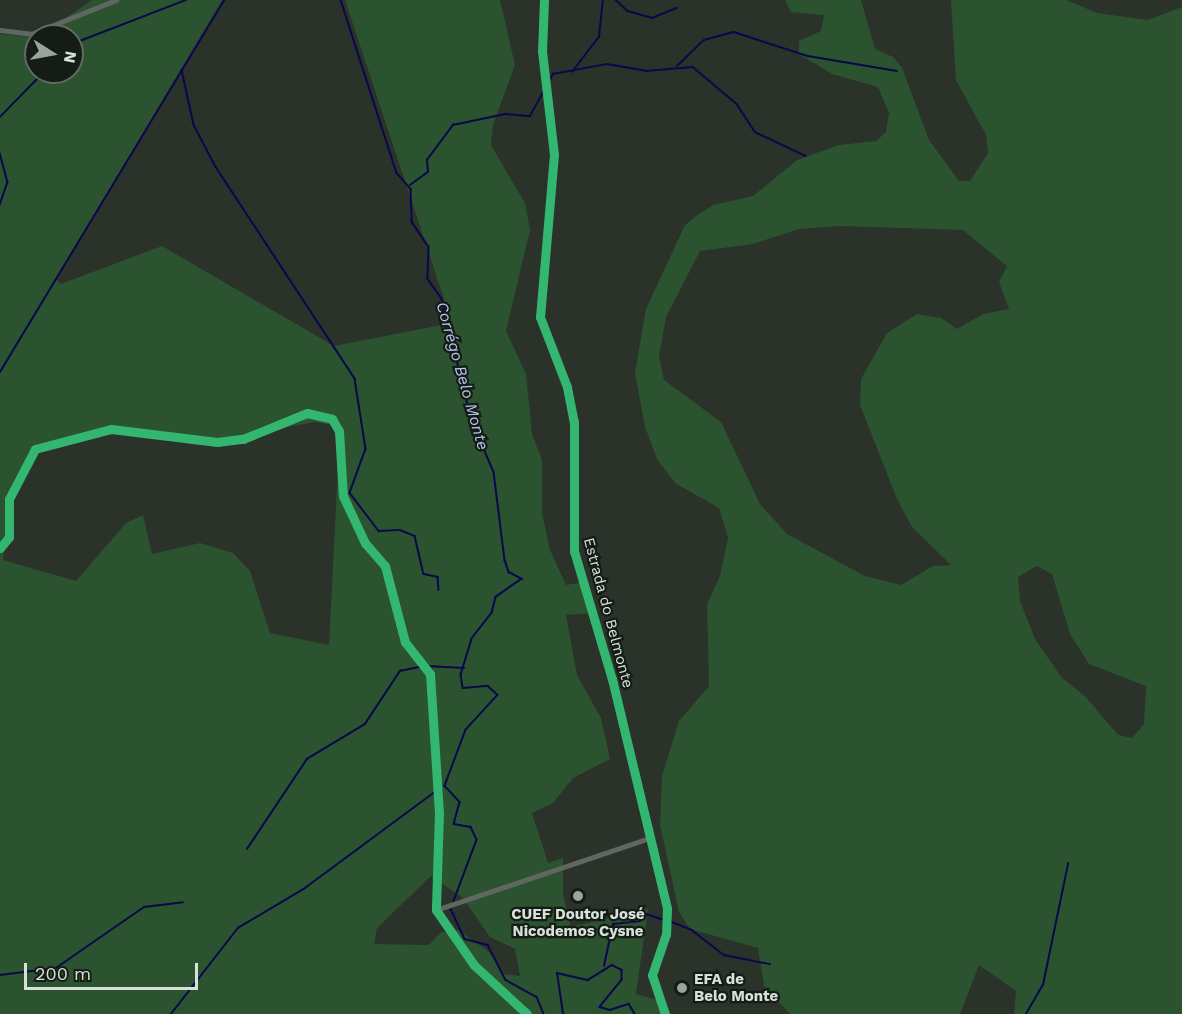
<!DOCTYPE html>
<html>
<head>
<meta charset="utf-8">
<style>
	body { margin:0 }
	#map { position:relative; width:1182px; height:1014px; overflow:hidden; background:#2a322a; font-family:"Work Sans",sans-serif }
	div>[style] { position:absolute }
	.green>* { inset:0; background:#2b532f }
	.stream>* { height:1.5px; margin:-0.75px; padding:0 0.75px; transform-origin:0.75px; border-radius:0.75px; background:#0b074c }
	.street>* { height:4.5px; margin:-2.25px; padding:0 2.25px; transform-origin:2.25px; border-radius:2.25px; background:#606760 }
	.cycleway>* { height:9px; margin:-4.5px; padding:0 4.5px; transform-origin:4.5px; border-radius:4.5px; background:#33b770 }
	.dots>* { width:16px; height:16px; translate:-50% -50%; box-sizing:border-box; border:3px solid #141c15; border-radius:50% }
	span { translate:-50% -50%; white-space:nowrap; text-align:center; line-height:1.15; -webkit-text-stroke:4.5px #141c15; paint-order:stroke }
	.street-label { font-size:15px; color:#d6e1d7 }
	.poi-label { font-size:15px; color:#d6e1d7; font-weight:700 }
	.left { translate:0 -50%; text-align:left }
	.water-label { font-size:16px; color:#b6c5f0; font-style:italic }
	.north { position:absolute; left:24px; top:24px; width:60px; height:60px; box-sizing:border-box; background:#141c15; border:2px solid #626b63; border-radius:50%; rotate:101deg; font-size:16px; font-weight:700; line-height:24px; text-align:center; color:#d6e1d7 }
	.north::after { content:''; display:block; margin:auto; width:21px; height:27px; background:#9aa49a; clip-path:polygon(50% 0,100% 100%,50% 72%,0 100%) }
	.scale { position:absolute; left:24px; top:963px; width:174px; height:27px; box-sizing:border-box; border:3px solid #d6e1d7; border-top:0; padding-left:8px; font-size:18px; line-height:21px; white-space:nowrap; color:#d6e1d7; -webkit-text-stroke:4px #141c15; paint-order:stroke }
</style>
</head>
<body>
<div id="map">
	<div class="green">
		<div style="clip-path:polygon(evenodd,92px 0,222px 0,56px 279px,61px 284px,162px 246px,334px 346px,452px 323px,345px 0,500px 0,515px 65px,493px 125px,491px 145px,525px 203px,530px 230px,506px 331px,526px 374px,532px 434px,542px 460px,542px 513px,550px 550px,566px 585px,584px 582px,593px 613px,566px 615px,577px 675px,601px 718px,610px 759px,573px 778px,553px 803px,532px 813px,548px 863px,563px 858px,563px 894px,571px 927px,648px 909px,636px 994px,657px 1000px,663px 1014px,0 1014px,0 34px,36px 37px,36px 72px,72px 72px,72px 36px,39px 36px,92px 0,315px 422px,332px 425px,339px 446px,329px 645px,270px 633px,250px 571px,233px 553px,200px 543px,152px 554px,143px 515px,126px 523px,76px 581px,3px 560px,11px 506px,29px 453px,114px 429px,225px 439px,315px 422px,92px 0,431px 876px,463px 898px,490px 937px,515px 949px,520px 976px,504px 974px,488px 951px,458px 930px,441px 932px,429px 945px,374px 944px,377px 928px,431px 876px)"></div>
		<div style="clip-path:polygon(evenodd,785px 0,861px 0,875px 49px,893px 57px,902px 68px,929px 140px,959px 181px,970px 181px,988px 153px,986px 135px,956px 80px,951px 0,1066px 0,1097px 13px,1148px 20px,1182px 7px,1182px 1014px,1014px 1014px,1016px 991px,979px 965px,960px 1014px,790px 1014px,764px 986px,758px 948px,690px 929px,679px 912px,660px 825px,662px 776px,679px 721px,709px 686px,707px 604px,720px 576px,728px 538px,719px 508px,675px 483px,657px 459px,645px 427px,635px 373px,646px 309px,685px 225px,696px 216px,713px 205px,753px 196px,797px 160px,839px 145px,876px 141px,886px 132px,889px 113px,878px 87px,832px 74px,799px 54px,799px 41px,821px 31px,824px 15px,791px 12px,785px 0,840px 226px,963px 230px,1007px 266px,999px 282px,1009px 309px,983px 314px,957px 329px,941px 318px,917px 314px,887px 333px,861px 379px,860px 405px,897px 499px,912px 527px,951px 565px,933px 566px,901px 585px,865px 576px,787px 534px,760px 504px,721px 422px,664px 380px,659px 356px,666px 317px,700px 251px,753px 244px,799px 229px,840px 226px,785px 0,1037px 566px,1052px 574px,1070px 634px,1089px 664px,1146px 686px,1144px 724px,1132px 738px,1118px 735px,1085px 696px,1062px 678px,1035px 639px,1020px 601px,1018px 577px,1037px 566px)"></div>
	</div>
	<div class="stream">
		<div style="left:341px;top:0;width:182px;rotate:72.1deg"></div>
		<div style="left:397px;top:173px;width:21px;rotate:49deg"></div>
		<div style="left:411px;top:189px;width:33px;rotate:88deg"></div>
		<div style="left:412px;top:222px;width:30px;rotate:56deg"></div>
		<div style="left:429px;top:247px;width:32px;rotate:92deg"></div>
		<div style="left:428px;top:279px;width:24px;rotate:55deg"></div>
		<div style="left:442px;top:299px;width:126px;rotate:76.2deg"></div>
		<div style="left:472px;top:421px;width:56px;rotate:66.7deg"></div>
		<div style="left:494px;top:472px;width:89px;rotate:82.9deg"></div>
		<div style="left:505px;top:560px;width:13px;rotate:72deg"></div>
		<div style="left:509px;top:572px;width:15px;rotate:28deg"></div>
		<div style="left:522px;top:579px;width:32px;rotate:145deg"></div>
		<div style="left:496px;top:597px;width:16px;rotate:104deg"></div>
		<div style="left:492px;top:613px;width:33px;rotate:128deg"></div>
		<div style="left:472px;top:639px;width:37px;rotate:107deg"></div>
		<div style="left:461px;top:674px;width:14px;rotate:82deg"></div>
		<div style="left:463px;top:688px;width:25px;rotate:-5deg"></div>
		<div style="left:488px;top:686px;width:13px;rotate:42deg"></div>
		<div style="left:498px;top:695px;width:47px;rotate:132.4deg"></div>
		<div style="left:466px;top:730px;width:60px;rotate:110.6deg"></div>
		<div style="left:445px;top:786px;width:22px;rotate:47deg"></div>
		<div style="left:460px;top:802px;width:23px;rotate:105deg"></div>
		<div style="left:454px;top:824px;width:17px;rotate:10deg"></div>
		<div style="left:471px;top:827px;width:14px;rotate:65deg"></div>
		<div style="left:477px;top:840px;width:74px;rotate:110.6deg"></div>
		<div style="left:451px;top:909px;width:33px;rotate:65deg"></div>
		<div style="left:465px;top:939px;width:24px;rotate:15deg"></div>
		<div style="left:488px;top:945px;width:39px;rotate:63deg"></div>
		<div style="left:506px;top:980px;width:35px;rotate:29deg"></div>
		<div style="left:537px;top:997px;width:18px;rotate:68deg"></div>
		<div style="left:616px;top:0;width:16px;rotate:43deg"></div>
		<div style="left:628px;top:11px;width:25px;rotate:16deg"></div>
		<div style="left:652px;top:18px;width:27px;rotate:-22deg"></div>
		<div style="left:72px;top:44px;width:122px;rotate:-21.1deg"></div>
		<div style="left:677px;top:66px;width:37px;rotate:-44deg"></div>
		<div style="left:704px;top:40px;width:31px;rotate:-15deg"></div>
		<div style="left:734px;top:32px;width:78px;rotate:18deg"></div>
		<div style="left:808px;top:56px;width:90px;rotate:9.6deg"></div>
		<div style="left:182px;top:70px;width:56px;rotate:77.7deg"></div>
		<div style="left:194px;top:125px;width:47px;rotate:62.4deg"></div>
		<div style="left:216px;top:167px;width:254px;rotate:56.7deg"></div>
		<div style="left:355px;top:379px;width:71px;rotate:81.1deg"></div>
		<div style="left:366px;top:449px;width:47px;rotate:110deg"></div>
		<div style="left:350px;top:493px;width:48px;rotate:52.7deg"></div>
		<div style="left:379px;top:531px;width:21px;rotate:-3deg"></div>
		<div style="left:400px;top:530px;width:16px;rotate:22deg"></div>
		<div style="left:415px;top:536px;width:39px;rotate:77deg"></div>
		<div style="left:424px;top:574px;width:14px;rotate:12deg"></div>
		<div style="left:438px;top:577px;width:13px;rotate:86deg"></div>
		<div style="left:572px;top:72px;width:44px;rotate:-52.4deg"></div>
		<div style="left:599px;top:37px;width:37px;rotate:-84deg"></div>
		<div style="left:547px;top:85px;width:13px;rotate:-61deg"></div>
		<div style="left:553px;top:74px;width:55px;rotate:-10.5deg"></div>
		<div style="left:607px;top:64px;width:39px;rotate:10deg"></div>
		<div style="left:645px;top:71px;width:48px;rotate:-4.8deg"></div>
		<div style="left:693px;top:67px;width:57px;rotate:40.1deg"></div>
		<div style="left:737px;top:104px;width:33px;rotate:57deg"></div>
		<div style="left:755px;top:132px;width:56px;rotate:25.2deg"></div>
		<div style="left:0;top:117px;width:63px;rotate:-45.6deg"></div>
		<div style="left:0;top:153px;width:30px;rotate:75deg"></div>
		<div style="left:8px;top:182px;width:24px;rotate:109deg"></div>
		<div style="left:410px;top:185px;width:22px;rotate:-36deg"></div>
		<div style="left:428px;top:172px;width:12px;rotate:-95deg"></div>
		<div style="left:427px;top:160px;width:44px;rotate:-53.4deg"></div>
		<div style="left:453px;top:125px;width:53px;rotate:-11.9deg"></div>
		<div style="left:505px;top:114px;width:25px;rotate:5deg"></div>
		<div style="left:530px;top:116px;width:31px;rotate:-61deg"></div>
		<div style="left:0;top:372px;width:434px;rotate:-58.9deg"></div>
		<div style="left:427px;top:666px;width:37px;rotate:3deg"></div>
		<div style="left:247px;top:849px;width:108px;rotate:-56.3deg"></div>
		<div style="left:307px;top:759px;width:68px;rotate:-31.1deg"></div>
		<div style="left:365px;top:724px;width:64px;rotate:-56.6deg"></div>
		<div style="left:400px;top:671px;width:24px;rotate:-12deg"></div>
		<div style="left:669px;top:921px;width:25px;rotate:21deg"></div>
		<div style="left:692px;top:930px;width:41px;rotate:38deg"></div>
		<div style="left:724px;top:955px;width:47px;rotate:11.1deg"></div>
		<div style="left:604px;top:966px;width:43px;rotate:-77.9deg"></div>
		<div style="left:613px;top:924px;width:27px;rotate:-6deg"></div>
		<div style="left:640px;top:921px;width:9px;rotate:-49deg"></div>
		<div style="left:646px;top:914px;width:20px;rotate:18deg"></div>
		<div style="left:0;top:975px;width:56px;rotate:-7.1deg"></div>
		<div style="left:56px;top:968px;width:107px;rotate:-34.7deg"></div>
		<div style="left:144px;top:907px;width:39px;rotate:-7deg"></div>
		<div style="left:171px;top:1014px;width:109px;rotate:-52.1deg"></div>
		<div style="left:238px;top:928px;width:78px;rotate:-30.8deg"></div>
		<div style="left:305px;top:888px;width:163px;rotate:-36.5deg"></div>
		<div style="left:563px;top:1014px;width:41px;rotate:-98.3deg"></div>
		<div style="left:557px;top:973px;width:32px;rotate:13deg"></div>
		<div style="left:588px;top:980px;width:28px;rotate:-32deg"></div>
		<div style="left:612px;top:965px;width:11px;rotate:27deg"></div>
		<div style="left:622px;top:970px;width:10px;rotate:90deg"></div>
		<div style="left:622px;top:980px;width:35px;rotate:129deg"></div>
		<div style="left:600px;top:1007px;width:10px;rotate:17deg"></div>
		<div style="left:610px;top:1010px;width:20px;rotate:-18deg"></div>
		<div style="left:629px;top:1004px;width:12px;rotate:59deg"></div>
		<div style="left:1026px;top:1014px;width:34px;rotate:-60deg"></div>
		<div style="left:1043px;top:985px;width:124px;rotate:-78.3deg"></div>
	</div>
	<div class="street">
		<div style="left:544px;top:0;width:51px;rotate:92.2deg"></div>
		<div style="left:542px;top:51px;width:104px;rotate:83.4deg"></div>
		<div style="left:554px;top:154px;width:164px;rotate:94.9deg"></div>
		<div style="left:540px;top:317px;width:75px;rotate:68.9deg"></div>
		<div style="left:567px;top:387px;width:36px;rotate:79deg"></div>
		<div style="left:574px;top:422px;width:129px;rotate:90deg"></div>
		<div style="left:574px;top:551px;width:134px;rotate:73.5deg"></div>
		<div style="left:612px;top:679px;width:236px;rotate:76.5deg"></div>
		<div style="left:667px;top:908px;width:26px;rotate:92deg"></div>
		<div style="left:666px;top:934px;width:43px;rotate:108.9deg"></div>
		<div style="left:652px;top:975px;width:41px;rotate:71.6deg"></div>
		<div style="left:0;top:30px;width:31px;rotate:7deg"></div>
		<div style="left:31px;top:34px;width:92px;rotate:-21.8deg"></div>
		<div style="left:0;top:548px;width:14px;rotate:-51deg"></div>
		<div style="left:9px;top:537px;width:38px;rotate:-90deg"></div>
		<div style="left:9px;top:499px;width:56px;rotate:-62.5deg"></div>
		<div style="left:35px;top:449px;width:79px;rotate:-14.7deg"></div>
		<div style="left:111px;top:429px;width:107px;rotate:7deg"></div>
		<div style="left:217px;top:442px;width:26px;rotate:-7deg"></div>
		<div style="left:243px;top:439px;width:69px;rotate:-22.1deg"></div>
		<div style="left:307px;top:413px;width:26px;rotate:13deg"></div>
		<div style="left:332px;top:419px;width:14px;rotate:60deg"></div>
		<div style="left:339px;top:431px;width:65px;rotate:86.5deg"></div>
		<div style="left:343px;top:496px;width:52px;rotate:64.9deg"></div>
		<div style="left:365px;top:543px;width:30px;rotate:49deg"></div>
		<div style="left:385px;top:566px;width:79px;rotate:75.3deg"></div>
		<div style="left:405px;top:642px;width:41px;rotate:52deg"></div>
		<div style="left:430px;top:674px;width:138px;rotate:86.3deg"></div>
		<div style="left:439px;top:812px;width:98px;rotate:91.8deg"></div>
		<div style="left:436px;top:910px;width:67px;rotate:55.4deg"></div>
		<div style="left:474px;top:965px;width:72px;rotate:42.8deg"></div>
		<div style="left:436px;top:910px;width:226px;rotate:-18.6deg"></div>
	</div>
	<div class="cycleway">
		<div style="left:544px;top:0;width:51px;rotate:92.2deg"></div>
		<div style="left:542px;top:51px;width:104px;rotate:83.4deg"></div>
		<div style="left:554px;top:154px;width:164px;rotate:94.9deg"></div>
		<div style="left:540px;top:317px;width:75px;rotate:68.9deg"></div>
		<div style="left:567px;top:387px;width:36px;rotate:79deg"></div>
		<div style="left:574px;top:422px;width:129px;rotate:90deg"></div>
		<div style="left:574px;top:551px;width:134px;rotate:73.5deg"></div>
		<div style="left:612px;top:679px;width:236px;rotate:76.5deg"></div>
		<div style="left:667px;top:908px;width:26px;rotate:92deg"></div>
		<div style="left:666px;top:934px;width:43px;rotate:108.9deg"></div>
		<div style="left:652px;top:975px;width:41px;rotate:71.6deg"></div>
		<div style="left:0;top:548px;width:14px;rotate:-51deg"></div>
		<div style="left:9px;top:537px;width:38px;rotate:-90deg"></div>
		<div style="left:9px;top:499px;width:56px;rotate:-62.5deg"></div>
		<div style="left:35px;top:449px;width:79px;rotate:-14.7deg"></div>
		<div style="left:111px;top:429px;width:107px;rotate:7deg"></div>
		<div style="left:217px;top:442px;width:26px;rotate:-7deg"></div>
		<div style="left:243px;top:439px;width:69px;rotate:-22.1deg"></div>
		<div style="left:307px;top:413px;width:26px;rotate:13deg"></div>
		<div style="left:332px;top:419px;width:14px;rotate:60deg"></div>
		<div style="left:339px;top:431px;width:65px;rotate:86.5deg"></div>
		<div style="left:343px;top:496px;width:52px;rotate:64.9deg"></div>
		<div style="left:365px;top:543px;width:30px;rotate:49deg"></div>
		<div style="left:385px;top:566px;width:79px;rotate:75.3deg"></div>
		<div style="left:405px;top:642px;width:41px;rotate:52deg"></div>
		<div style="left:430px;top:674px;width:138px;rotate:86.3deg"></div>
		<div style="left:439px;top:812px;width:98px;rotate:91.8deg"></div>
		<div style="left:436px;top:910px;width:67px;rotate:55.4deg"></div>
		<div style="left:474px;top:965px;width:72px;rotate:42.8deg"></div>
	</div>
	<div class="dots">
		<div style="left:578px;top:896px;background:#9aa49a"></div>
		<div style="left:682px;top:988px;background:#9aa49a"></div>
	</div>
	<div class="street-label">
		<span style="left:608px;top:613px;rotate:75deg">Estrada do Belmonte</span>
	</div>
	<div class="poi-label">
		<span style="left:578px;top:923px">CUEF Doutor José<br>Nicodemos Cysne</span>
		<span class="left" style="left:694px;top:988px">EFA de<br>Belo Monte</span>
	</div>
	<div class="water-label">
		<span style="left:462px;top:376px;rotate:74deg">Corrégo Belo Monte</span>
	</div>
	<div class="north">N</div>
	<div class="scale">200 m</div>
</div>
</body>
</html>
